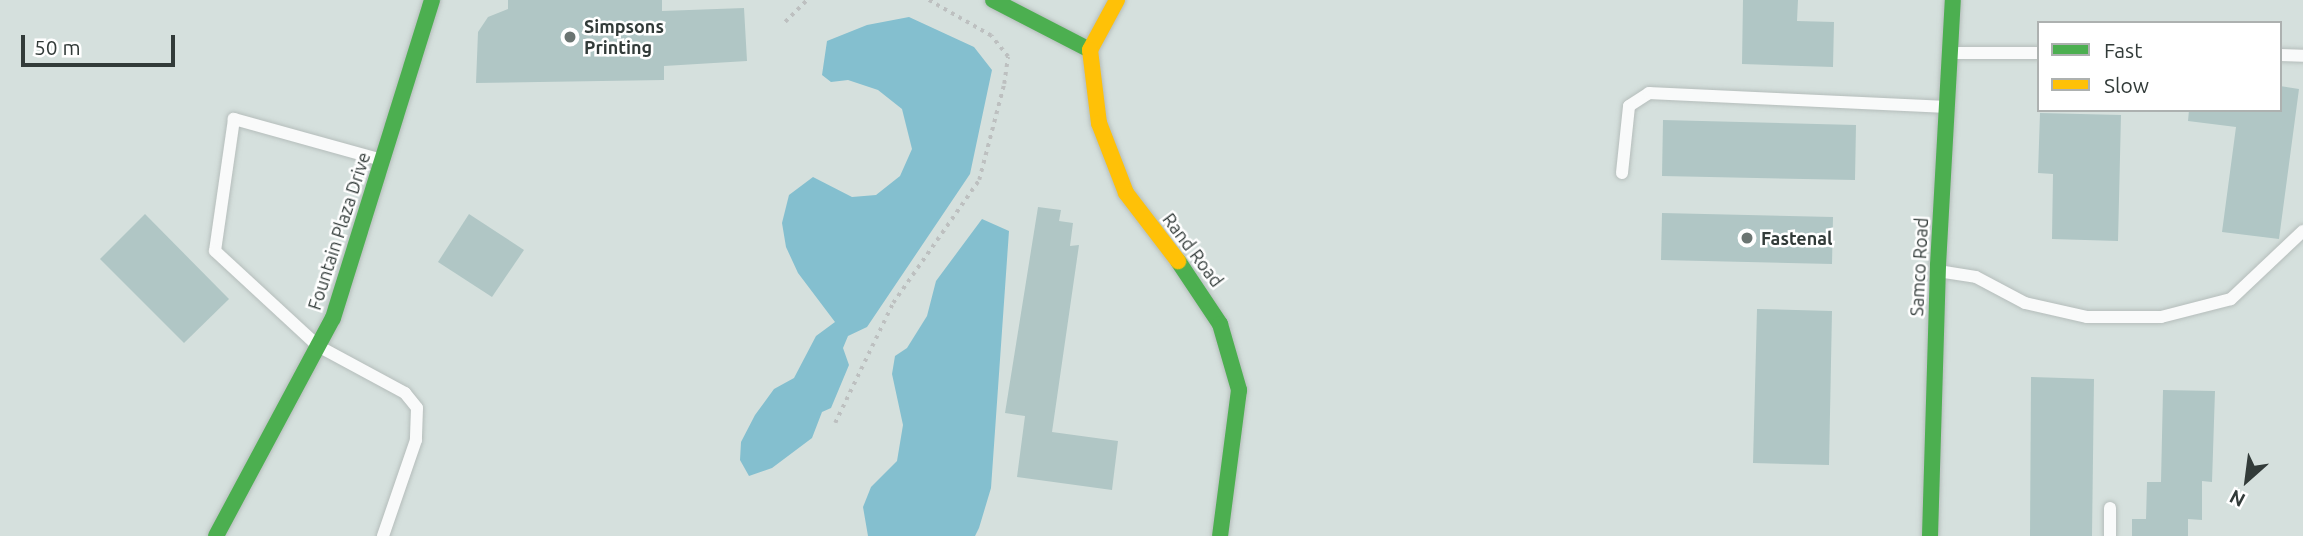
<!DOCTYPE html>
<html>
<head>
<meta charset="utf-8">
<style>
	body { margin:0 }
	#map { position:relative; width:2303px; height:536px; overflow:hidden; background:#d5e0dd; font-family:Ubuntu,sans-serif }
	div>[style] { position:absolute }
	.water>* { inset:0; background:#84bfcf }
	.building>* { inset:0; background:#b0c6c5 }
	.path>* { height:3.5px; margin-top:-1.75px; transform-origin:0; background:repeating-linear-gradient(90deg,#bdc0c0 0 3.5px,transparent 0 8.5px) }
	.roads { filter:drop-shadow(0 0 2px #b5bdbb) drop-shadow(0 0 2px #b5bdbb) }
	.lane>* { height:12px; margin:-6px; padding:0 6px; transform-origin:6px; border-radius:6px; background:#f9fafa }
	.fast>* { height:16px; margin:-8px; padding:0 8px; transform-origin:8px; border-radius:8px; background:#4caf50 }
	.slow>* { height:16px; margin:-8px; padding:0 8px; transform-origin:8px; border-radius:8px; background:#ffc107 }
	.dots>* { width:19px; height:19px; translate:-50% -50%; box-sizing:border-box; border:4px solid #fff; border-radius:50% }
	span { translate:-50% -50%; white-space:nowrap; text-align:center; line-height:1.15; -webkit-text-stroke:5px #fff; paint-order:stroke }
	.poi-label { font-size:18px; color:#323b39; font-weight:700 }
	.left { translate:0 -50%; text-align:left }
	.street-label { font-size:18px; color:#323b39 }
	.legend { position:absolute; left:2037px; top:21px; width:245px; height:91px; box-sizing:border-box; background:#fff; border:2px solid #adb1b0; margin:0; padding:9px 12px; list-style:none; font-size:21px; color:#323b39 }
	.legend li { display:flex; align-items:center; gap:14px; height:35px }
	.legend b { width:35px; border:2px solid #adb1b0 }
	.north { position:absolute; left:2212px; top:445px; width:70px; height:70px; -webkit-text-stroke:5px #fff; paint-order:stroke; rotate:208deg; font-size:19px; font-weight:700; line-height:28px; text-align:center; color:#323b39 }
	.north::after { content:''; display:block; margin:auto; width:24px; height:32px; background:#323b39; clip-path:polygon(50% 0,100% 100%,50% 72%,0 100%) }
	.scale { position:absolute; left:21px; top:35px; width:154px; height:32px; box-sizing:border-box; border:4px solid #323b39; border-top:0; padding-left:9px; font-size:21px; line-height:24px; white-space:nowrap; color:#323b39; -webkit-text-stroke:5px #fff; paint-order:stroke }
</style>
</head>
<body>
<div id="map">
	<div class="water">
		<div style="clip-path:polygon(909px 17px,974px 47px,992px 70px,970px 174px,867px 327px,848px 336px,843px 348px,849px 365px,831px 408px,822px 412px,812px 438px,772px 468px,749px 476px,740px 460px,741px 442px,755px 415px,774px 389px,794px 378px,816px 336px,835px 322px,798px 273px,786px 247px,782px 223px,789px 195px,813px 177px,852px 197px,876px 195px,900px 176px,912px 149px,902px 109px,878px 90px,848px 80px,831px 82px,822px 75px,827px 41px,867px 25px)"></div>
		<div style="clip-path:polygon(982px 219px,1009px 231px,991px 488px,979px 528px,975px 536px,868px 536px,863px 507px,871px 487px,897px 461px,903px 425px,892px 374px,895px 356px,907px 348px,927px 316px,936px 281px)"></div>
	</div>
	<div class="building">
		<div style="clip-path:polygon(508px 0,662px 0,662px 11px,744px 8px,747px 61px,664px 66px,664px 80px,476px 83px,478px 32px,488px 17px,508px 9px)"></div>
		<div style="clip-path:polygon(1743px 0,1798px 0,1797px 21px,1834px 22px,1833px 67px,1742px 64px)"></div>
		<div style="clip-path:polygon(2280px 86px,2299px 89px,2279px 239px,2222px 232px,2236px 127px,2188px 121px,2189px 110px,2280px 110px)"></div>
		<div style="clip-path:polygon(2040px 113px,2121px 115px,2118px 241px,2052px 239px,2053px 174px,2038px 173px)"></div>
		<div style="clip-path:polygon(1663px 120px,1856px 125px,1855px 180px,1662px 176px)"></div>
		<div style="clip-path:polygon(1038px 207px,1061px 210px,1059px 221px,1073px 223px,1070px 246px,1079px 245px,1052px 432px,1118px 441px,1112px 490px,1017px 477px,1025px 416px,1005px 413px)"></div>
		<div style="clip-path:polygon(1662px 213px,1833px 217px,1832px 264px,1661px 260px)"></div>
		<div style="clip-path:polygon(145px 214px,229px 299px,184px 343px,100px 259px)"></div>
		<div style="clip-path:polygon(469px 214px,524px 250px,492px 297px,438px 262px)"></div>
		<div style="clip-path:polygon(1757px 309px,1832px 311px,1829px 465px,1753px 463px)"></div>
		<div style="clip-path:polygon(2031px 377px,2094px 379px,2092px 536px,2030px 536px)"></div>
		<div style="clip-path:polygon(2163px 390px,2215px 391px,2212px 482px,2202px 481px,2202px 520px,2188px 519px,2188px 536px,2132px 536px,2132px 519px,2146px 519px,2147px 482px,2161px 482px)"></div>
	</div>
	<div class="path">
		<div style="left:785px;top:22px;width:31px;rotate:-45deg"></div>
		<div style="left:835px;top:423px;width:133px;rotate:-64.2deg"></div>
		<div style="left:893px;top:303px;width:150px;rotate:-55deg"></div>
		<div style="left:979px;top:180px;width:99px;rotate:-75.4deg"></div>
		<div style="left:1004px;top:84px;width:27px;rotate:-82deg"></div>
		<div style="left:1008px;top:57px;width:27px;rotate:-129deg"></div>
		<div style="left:991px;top:36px;width:73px;rotate:-150.3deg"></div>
	</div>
	<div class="roads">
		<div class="lane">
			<div style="left:1952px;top:53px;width:87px"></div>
			<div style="left:2280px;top:55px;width:23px;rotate:2deg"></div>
			<div style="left:382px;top:160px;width:154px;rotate:-164.5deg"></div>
			<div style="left:234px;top:119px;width:133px;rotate:98.2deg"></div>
			<div style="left:215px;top:251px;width:140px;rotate:42.7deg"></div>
			<div style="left:318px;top:346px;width:99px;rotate:28.4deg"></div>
			<div style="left:405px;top:393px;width:19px;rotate:51deg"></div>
			<div style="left:417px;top:408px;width:32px;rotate:92deg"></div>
			<div style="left:416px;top:440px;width:102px;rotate:109deg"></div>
			<div style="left:1622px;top:173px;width:67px;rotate:-84deg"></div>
			<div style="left:1629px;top:106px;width:24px;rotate:-33deg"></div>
			<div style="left:1649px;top:93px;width:298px;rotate:2.7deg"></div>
			<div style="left:1938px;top:271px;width:38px;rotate:9deg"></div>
			<div style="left:1976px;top:277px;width:55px;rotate:28deg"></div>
			<div style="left:2025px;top:303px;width:64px;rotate:12.7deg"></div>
			<div style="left:2087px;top:317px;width:74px"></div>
			<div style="left:2161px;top:317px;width:72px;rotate:-14.4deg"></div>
			<div style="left:2231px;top:299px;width:99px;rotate:-43.4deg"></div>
			<div style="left:2110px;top:536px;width:28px;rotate:-90deg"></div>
		</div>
		<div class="fast">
			<div style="left:993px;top:0;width:109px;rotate:27.3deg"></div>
			<div style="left:1178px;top:261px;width:76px;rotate:56.3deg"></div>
			<div style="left:1220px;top:324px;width:69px;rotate:73.9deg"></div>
			<div style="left:1239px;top:390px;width:147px;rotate:97.4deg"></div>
			<div style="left:216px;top:536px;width:247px;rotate:-61.8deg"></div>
			<div style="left:333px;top:318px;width:333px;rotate:-72.7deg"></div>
			<div style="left:1930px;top:536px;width:271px;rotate:-88.3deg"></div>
			<div style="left:1938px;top:265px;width:265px;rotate:-86.8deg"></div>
		</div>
		<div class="slow">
			<div style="left:1117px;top:0;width:57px;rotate:118.4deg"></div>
			<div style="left:1090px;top:50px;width:74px;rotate:83deg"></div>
			<div style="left:1099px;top:123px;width:75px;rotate:68.9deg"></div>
			<div style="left:1126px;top:193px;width:86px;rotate:52.6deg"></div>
		</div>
	</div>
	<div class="dots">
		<div style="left:570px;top:37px;background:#6b7572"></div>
		<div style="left:1747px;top:238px;background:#6b7572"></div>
	</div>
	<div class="poi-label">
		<span class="left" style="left:584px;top:37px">Simpsons<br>Printing</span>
		<span class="left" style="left:1761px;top:238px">Fastenal</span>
	</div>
	<div class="street-label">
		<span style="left:339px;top:231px;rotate:-72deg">Fountain Plaza Drive</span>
		<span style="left:1193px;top:250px;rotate:53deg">Rand Road</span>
		<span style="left:1919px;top:267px;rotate:-87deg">Samco Road</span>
	</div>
	<ul class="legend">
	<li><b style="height:9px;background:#4caf50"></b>Fast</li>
	<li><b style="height:9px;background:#ffc107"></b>Slow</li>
	</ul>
	<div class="north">N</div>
	<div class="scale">50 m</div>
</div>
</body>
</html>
